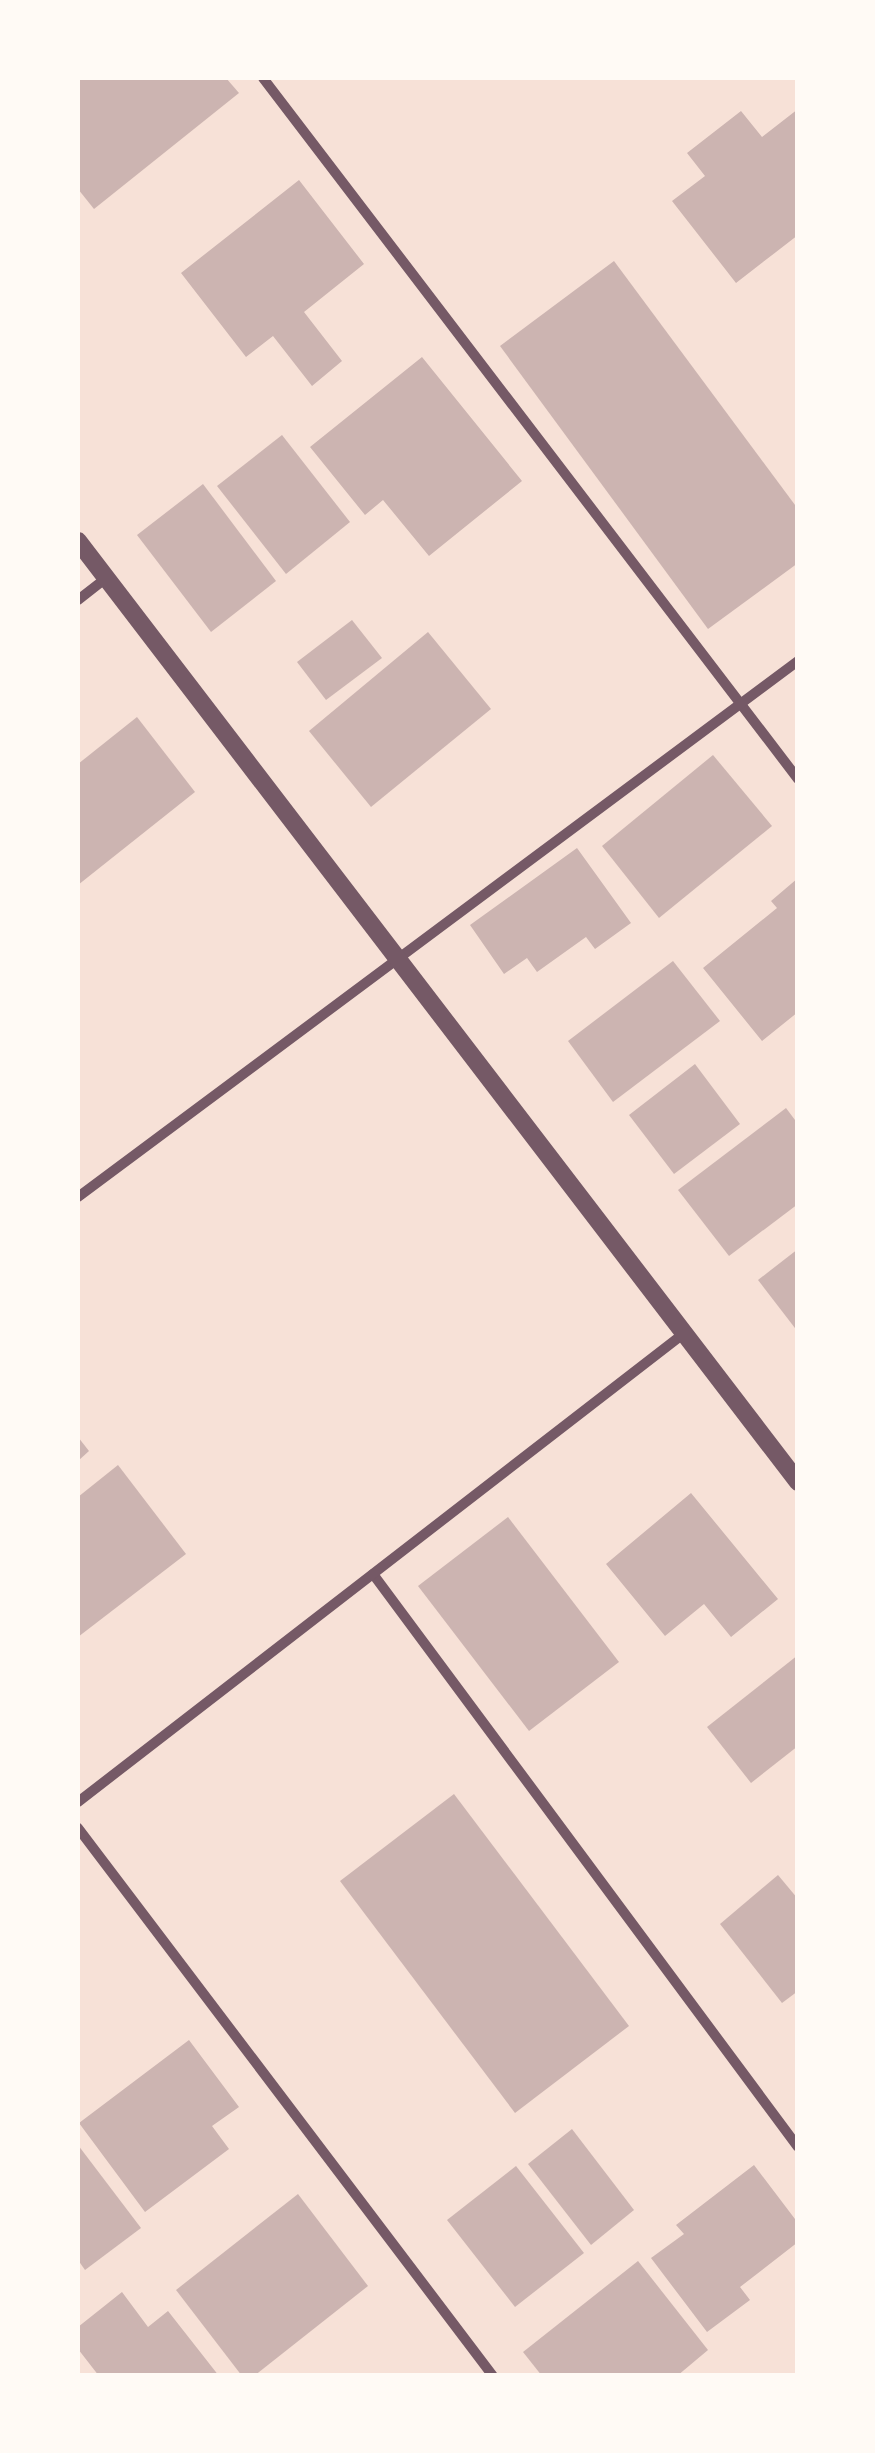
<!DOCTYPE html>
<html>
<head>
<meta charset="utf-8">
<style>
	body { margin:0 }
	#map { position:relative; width:875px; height:2453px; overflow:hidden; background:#f7e1d7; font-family:"Roboto Condensed",sans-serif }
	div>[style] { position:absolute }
	.building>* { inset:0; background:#ccb4b1 }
	.minor>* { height:10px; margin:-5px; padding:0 5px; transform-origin:5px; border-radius:5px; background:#755966 }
	.tertiary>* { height:18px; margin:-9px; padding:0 9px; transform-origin:9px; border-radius:9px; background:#755966 }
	span { translate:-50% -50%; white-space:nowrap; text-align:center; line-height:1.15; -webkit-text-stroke:8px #fffaf5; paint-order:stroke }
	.frame { position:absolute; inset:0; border:80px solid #fffaf5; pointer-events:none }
</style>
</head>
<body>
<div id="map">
	<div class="building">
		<div style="clip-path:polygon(78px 78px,226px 78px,239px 93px,94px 209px,78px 189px)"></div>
		<div style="clip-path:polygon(798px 109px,798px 235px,736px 283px,672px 201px,705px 176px,687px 153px,741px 111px,762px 137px)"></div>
		<div style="clip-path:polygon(299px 180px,364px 264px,304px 312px,342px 361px,312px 386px,273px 336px,246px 357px,181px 273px)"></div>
		<div style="clip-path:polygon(614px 261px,798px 509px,798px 563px,708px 629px,500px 346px)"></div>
		<div style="clip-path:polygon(422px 357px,522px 481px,429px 556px,383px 500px,365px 515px,310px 447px)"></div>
		<div style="clip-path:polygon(282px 435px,350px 522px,286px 574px,217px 486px)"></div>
		<div style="clip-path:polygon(203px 484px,276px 581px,211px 632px,137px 535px)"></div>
		<div style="clip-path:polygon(352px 620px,382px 658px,326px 700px,297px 662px)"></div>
		<div style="clip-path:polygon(428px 632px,491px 709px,371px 807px,309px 731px)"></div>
		<div style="clip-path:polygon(137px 717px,195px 792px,78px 885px,78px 764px)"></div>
		<div style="clip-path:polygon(713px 755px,772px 826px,659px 918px,602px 846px)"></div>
		<div style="clip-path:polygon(577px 848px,631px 923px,595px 949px,586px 937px,537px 972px,527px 958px,504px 974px,470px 925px)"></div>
		<div style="clip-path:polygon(798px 878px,798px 1012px,762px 1041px,703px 968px,777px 908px,771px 901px)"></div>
		<div style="clip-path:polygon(673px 961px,720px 1021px,613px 1102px,568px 1041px)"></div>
		<div style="clip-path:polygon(695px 1064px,740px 1124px,674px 1174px,629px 1115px)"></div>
		<div style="clip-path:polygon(786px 1108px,798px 1124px,798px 1204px,729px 1256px,678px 1190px)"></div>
		<div style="clip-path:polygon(798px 1249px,798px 1332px,758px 1280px)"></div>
		<div style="clip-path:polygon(78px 1437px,89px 1451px,78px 1461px)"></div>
		<div style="clip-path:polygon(118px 1465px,186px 1554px,78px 1637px,78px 1497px)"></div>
		<div style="clip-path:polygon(691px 1493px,778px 1599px,731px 1637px,704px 1604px,665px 1636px,606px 1564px)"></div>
		<div style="clip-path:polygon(508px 1517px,619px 1662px,529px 1731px,418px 1586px)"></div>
		<div style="clip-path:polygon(798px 1655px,798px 1746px,751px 1783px,707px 1727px)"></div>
		<div style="clip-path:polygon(454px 1794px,629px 2026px,515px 2113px,340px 1881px)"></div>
		<div style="clip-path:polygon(778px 1875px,798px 1899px,798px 1991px,782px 2003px,720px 1924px)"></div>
		<div style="clip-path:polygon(189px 2040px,239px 2107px,212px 2126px,229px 2149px,145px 2212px,79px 2123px)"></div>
		<div style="clip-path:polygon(572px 2129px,634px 2210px,591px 2245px,528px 2164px)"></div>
		<div style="clip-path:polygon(78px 2145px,141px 2228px,85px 2270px,78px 2260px)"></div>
		<div style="clip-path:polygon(754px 2165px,798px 2223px,798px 2242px,740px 2287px,750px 2300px,707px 2332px,651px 2258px,684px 2234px,676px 2225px)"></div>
		<div style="clip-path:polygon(516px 2166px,584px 2253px,515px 2307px,447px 2220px)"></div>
		<div style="clip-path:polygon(298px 2194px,368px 2286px,254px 2376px,242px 2376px,176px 2290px)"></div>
		<div style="clip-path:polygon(638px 2261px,708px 2350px,677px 2376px,542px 2376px,523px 2352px)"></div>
		<div style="clip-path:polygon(122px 2292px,148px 2327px,168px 2311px,219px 2376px,99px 2376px,78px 2349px,78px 2327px)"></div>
	</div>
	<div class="minor">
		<div style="left:263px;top:78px;width:882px;rotate:52.65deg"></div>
		<div style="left:78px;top:600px;width:36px;rotate:-38deg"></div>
		<div style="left:78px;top:1197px;width:898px;rotate:-36.67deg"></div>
		<div style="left:373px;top:1574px;width:713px;rotate:53.44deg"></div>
		<div style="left:78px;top:1802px;width:765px;rotate:-37.72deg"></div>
		<div style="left:78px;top:1828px;width:687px;rotate:52.86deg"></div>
	</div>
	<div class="tertiary">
		<div style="left:78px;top:541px;width:1185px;rotate:52.58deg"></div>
	</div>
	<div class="frame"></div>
</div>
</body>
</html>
